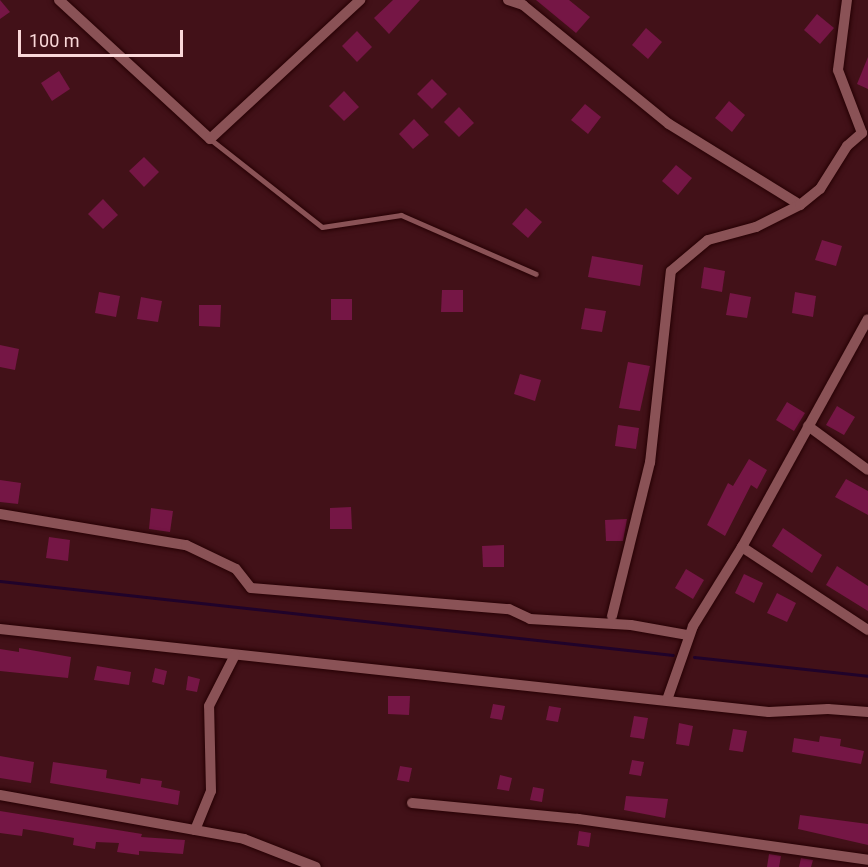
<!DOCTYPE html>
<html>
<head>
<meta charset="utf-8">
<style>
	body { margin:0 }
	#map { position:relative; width:868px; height:867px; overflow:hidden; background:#421118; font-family:Roboto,sans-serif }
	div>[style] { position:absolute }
	.stream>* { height:3px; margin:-1.5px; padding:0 1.5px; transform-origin:1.5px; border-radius:1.5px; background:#20032a }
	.building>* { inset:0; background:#751645 }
	.roads { filter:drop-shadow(0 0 2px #260004) drop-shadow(0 0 2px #260004) }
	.service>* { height:5px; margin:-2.5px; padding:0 2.5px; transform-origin:2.5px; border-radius:2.5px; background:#8a5256 }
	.minor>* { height:10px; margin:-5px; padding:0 5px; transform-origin:5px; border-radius:5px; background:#8a5256 }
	span { translate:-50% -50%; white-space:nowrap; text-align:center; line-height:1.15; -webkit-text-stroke:6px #421118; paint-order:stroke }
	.scale { position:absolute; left:18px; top:30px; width:165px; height:27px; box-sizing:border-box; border:3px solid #fad8d9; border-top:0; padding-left:8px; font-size:18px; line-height:21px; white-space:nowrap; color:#fad8d9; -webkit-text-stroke:4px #421118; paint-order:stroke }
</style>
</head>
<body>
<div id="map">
	<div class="stream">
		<div style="left:0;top:581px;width:677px;rotate:6.27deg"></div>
		<div style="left:694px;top:657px;width:175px;rotate:6.2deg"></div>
	</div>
	<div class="building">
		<div style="clip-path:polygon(0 0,10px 12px,0 19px)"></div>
		<div style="clip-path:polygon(393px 0,420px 0,389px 34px,374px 18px)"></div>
		<div style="clip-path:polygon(536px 0,569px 0,590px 17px,576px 33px)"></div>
		<div style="clip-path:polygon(817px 14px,834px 28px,820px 44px,804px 30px)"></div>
		<div style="clip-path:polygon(646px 28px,662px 42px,648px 59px,632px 45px)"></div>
		<div style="clip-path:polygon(357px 31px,372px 47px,357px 62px,342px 46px)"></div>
		<div style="clip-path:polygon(868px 57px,868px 89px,857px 84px)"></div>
		<div style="clip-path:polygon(59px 71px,70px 89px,52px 101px,41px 83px)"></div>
		<div style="clip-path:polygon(432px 79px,447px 94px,432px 109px,417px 94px)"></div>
		<div style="clip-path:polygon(344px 91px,359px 107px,344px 121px,329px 106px)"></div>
		<div style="clip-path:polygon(729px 101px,745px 115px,732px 132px,715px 118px)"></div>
		<div style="clip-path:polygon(585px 104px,601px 117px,588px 134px,571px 120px)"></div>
		<div style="clip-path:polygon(459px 107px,474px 123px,459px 137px,444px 122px)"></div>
		<div style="clip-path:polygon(414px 119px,429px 135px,413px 149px,399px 134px)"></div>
		<div style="clip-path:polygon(144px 157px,159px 172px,144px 187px,129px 171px)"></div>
		<div style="clip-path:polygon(676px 165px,692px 178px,678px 195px,662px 181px)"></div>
		<div style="clip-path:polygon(103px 199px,118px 215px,103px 229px,88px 214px)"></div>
		<div style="clip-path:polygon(526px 208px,542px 222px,528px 238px,512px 224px)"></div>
		<div style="clip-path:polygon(822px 240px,842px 246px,836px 266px,815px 260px)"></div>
		<div style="clip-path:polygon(592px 256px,643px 265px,640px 286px,588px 277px)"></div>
		<div style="clip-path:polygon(704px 267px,725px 271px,722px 292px,701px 288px)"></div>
		<div style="clip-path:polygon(442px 290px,463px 290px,463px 312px,441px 312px)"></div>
		<div style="clip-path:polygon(99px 292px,120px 296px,116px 317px,95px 313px)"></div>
		<div style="clip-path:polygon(795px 292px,816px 296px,813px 317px,792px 313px)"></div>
		<div style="clip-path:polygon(730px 293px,751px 297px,747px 318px,726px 315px)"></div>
		<div style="clip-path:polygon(141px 297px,162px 301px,158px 322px,137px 319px)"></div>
		<div style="clip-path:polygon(331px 299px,352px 299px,352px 320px,331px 320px)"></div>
		<div style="clip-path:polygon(199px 305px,221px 305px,220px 327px,199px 326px)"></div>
		<div style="clip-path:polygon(585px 308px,606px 311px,602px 332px,581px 329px)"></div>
		<div style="clip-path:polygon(0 345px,19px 349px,15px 370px,0 367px)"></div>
		<div style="clip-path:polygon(628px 362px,650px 366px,640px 411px,619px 408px)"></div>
		<div style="clip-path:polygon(520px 374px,541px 380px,535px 401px,514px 394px)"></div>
		<div style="clip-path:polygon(787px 402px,805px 413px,794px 431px,776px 420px)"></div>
		<div style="clip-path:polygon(837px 406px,855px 417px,844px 435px,826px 425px)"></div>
		<div style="clip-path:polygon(618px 425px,639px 428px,636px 449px,615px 446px)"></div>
		<div style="clip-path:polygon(749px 459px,767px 470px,757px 489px,751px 485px,725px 536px,707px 525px,728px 483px,733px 486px)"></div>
		<div style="clip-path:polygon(846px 479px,868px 491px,868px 515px,835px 497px)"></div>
		<div style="clip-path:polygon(0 480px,21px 483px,18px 504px,0 502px)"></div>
		<div style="clip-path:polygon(351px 507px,352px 529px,330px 529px,330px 508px)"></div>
		<div style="clip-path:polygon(151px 508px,173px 511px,170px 532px,149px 529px)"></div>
		<div style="clip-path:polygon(627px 519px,623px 541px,606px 541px,605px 520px)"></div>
		<div style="clip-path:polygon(783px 528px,822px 555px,812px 573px,772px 546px)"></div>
		<div style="clip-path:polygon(49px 537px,70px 540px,68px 561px,46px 558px)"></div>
		<div style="clip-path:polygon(504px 545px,504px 567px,483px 567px,482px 546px)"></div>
		<div style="clip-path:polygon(837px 566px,868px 586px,868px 611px,826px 585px)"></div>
		<div style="clip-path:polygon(686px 569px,704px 580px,693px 599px,675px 588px)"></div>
		<div style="clip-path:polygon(744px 574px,763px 583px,754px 603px,735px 593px)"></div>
		<div style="clip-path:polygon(777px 593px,796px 603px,787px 622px,767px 613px)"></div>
		<div style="clip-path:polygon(19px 648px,71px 657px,68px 678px,0 671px,0 649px,19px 652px)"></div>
		<div style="clip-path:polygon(97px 666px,131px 672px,129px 685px,94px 680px)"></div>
		<div style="clip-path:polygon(155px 668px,167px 671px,164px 685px,152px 682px)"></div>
		<div style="clip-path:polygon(188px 676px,200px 679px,197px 692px,186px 690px)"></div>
		<div style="clip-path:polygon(388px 696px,410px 696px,409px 715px,388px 714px)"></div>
		<div style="clip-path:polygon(493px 704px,505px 706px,502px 720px,490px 718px)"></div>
		<div style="clip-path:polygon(549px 706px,561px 708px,558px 722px,546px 720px)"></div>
		<div style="clip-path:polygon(634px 716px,648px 718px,644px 739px,630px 737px)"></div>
		<div style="clip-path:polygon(679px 723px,693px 726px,689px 746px,676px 744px)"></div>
		<div style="clip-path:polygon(733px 729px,747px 731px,743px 752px,729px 750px)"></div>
		<div style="clip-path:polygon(820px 736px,841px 739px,840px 746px,864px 751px,861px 764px,792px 752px,794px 738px,819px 742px)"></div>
		<div style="clip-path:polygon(0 756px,34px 762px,31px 783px,0 778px)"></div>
		<div style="clip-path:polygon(632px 760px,644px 762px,641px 776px,629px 774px)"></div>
		<div style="clip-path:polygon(53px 762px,107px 770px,106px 778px,140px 784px,141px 778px,162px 781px,161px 787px,180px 791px,178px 805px,50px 783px)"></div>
		<div style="clip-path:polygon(400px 766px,412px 768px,409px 782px,397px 780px)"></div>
		<div style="clip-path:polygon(500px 775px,512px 778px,509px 791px,497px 789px)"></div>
		<div style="clip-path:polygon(533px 787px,544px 789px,542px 802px,530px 800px)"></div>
		<div style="clip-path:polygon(626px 796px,668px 799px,665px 818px,624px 810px)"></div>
		<div style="clip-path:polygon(0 811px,142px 834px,141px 837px,185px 840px,183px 854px,139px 851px,139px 855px,117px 852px,119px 843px,96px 842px,95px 849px,73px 845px,74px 838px,42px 832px,23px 829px,22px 836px,0 833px)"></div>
		<div style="clip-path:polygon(800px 815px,868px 824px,868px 845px,798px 829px)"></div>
		<div style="clip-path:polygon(579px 831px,591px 833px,589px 847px,577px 845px)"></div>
		<div style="clip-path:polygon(769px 854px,781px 856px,779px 867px,767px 867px)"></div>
		<div style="clip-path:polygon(801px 858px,813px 860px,811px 867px,799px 867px)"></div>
	</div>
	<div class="roads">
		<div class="service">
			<div style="left:210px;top:139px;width:142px;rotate:38.2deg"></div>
			<div style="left:322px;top:227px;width:80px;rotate:-8.6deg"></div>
			<div style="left:401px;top:215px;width:147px;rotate:23.6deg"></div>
		</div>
		<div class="minor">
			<div style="left:59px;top:0;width:205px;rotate:42.6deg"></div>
			<div style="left:210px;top:139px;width:205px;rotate:-42.8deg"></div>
			<div style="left:508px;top:0;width:16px;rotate:18deg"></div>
			<div style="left:523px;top:5px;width:188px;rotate:39.2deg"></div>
			<div style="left:669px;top:124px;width:154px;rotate:31.7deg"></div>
			<div style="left:808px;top:426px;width:74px;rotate:36.3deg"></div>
			<div style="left:0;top:514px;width:189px;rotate:9.5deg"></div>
			<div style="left:186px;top:545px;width:55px;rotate:25.6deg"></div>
			<div style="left:236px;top:569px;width:24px;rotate:52deg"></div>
			<div style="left:251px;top:588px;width:259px;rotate:4.7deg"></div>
			<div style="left:509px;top:609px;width:23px;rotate:25deg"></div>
			<div style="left:530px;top:619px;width:101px;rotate:3.4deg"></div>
			<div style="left:631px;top:625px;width:58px;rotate:10deg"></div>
			<div style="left:742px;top:547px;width:151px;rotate:33.4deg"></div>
			<div style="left:612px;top:616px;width:158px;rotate:-76.1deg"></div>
			<div style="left:650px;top:463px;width:193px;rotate:-83.8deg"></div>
			<div style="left:671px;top:271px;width:48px;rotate:-40deg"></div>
			<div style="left:708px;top:240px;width:50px;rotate:-15.2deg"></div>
			<div style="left:756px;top:227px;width:49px;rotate:-26.6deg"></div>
			<div style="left:800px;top:205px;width:26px;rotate:-39deg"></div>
			<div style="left:820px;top:189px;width:51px;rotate:-57.9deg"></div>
			<div style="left:847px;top:146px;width:20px;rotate:-41deg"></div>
			<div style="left:862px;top:133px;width:67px;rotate:-110.9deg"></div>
			<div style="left:838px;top:70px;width:71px;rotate:-82.7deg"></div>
			<div style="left:0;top:629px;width:773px;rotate:6.16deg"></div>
			<div style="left:769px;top:712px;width:59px;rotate:-2.9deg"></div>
			<div style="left:828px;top:709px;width:40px;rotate:4.3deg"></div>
			<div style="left:667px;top:700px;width:78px;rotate:-70.6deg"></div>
			<div style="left:693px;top:626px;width:93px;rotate:-58.2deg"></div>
			<div style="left:742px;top:547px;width:260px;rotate:-61.1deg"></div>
			<div style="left:0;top:795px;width:248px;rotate:10.2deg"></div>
			<div style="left:244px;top:839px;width:77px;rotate:21.3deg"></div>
			<div style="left:412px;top:803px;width:167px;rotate:5.5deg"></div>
			<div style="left:578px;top:819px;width:293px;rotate:8deg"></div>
			<div style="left:195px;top:830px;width:42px;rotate:-67.7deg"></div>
			<div style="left:211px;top:791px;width:85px;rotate:-91.3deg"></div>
			<div style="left:209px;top:706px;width:57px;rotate:-63deg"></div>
		</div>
	</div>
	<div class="scale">100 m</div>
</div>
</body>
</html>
